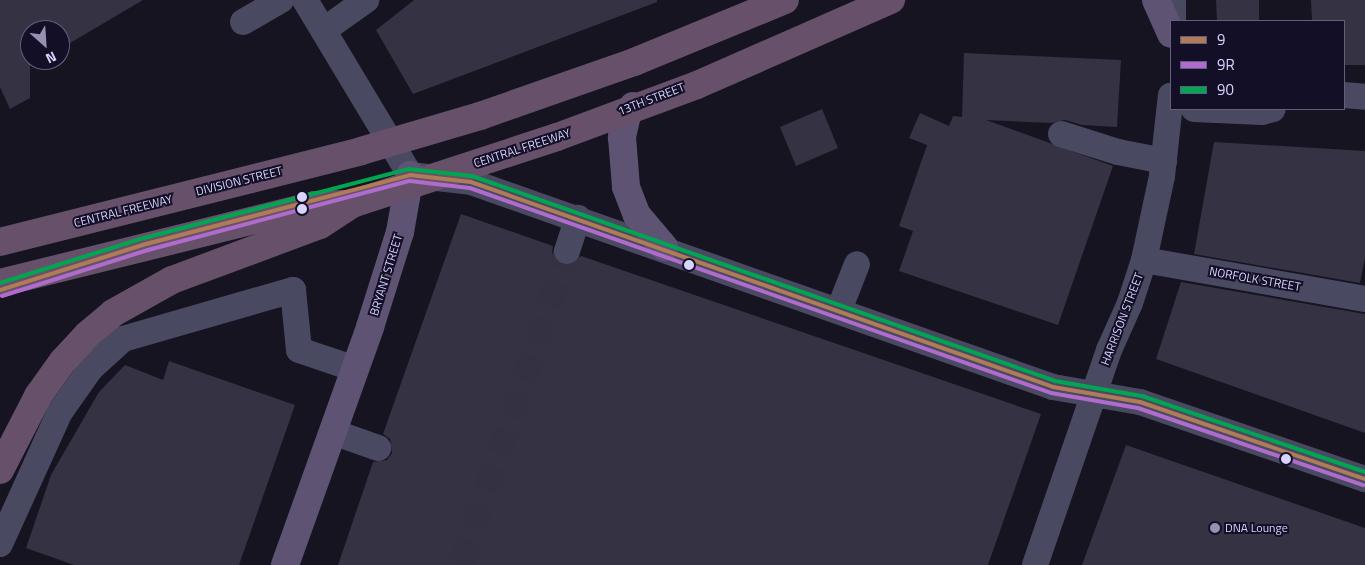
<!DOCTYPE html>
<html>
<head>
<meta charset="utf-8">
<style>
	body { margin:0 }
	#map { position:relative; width:1365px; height:565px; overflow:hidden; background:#161421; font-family:"Titillium Web",sans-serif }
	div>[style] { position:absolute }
	.building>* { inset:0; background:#343243 }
	.minor-tunnel>* { height:26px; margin-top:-13px; transform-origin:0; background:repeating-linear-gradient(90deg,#333142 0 26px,transparent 0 39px) }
	.minor>* { height:26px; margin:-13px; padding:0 13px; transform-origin:13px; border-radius:13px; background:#4a4962 }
	.major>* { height:28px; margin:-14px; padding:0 14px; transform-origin:14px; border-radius:14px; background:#5e5373 }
	.highway>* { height:28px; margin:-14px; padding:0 14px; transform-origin:14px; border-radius:14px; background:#67516a }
	.highway-bridge>* { height:28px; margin:-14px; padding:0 14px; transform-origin:14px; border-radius:14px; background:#67516a }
	.bus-1>* { height:4px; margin:-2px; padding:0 2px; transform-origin:2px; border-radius:2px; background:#b07c57 }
	.bus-2>* { height:4px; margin:-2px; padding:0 2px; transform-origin:2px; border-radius:2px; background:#b06ccc }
	.bus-3>* { height:4px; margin:-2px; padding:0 2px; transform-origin:2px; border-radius:2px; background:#00a651 }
	.dots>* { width:14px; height:14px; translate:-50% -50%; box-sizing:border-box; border:2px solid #130f26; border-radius:50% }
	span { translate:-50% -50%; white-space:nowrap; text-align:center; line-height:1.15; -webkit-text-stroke:4px #130f26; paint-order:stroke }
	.street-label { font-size:12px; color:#d9d4ff }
	.poi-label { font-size:12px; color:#d9d4ff }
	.left { translate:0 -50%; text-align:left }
	.legend { position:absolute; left:1170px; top:20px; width:175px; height:90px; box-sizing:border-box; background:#130f26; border:1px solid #625e7d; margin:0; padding:6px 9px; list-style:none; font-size:15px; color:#d9d4ff }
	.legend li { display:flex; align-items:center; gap:10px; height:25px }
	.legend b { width:25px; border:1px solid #625e7d }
	.north { position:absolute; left:20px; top:20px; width:50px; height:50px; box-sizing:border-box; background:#130f26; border:1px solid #625e7d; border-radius:50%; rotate:154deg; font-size:14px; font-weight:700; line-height:20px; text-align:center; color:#d9d4ff }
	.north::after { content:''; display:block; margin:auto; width:18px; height:22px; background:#9591b1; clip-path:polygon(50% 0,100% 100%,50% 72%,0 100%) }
</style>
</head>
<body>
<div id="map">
	<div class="building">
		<div style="clip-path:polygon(0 0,143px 0,60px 49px,60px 30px,30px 30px,30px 60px,41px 60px,30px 66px,30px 98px,10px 109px,0 87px)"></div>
		<div style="clip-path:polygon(414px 0,657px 0,657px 2px,413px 94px,376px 30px)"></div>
		<div style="clip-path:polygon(1216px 0,1259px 0,1259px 21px,1217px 21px)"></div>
		<div style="clip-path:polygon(1311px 0,1365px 0,1365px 65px,1344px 65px,1344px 21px,1312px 21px)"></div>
		<div style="clip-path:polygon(964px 53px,1121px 60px,1117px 127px,1082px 125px,1065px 120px,1051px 123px,986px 120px,1113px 166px,1058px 325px,899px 271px,913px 231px,899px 226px,927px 145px,909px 138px,920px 113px,949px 126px,953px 116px,962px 117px)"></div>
		<div style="clip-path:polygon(822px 109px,838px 148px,796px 166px,780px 127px)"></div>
		<div style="clip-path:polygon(1214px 142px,1365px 151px,1365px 257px,1360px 283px,1194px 254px)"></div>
		<div style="clip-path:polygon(461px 214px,553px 246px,552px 254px,562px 265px,570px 266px,581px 256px,1041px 414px,988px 565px,338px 565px,373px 462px,387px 460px,392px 453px,390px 439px,383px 434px)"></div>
		<div style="clip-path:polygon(1181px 282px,1365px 314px,1365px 433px,1156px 359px)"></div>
		<div style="clip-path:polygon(169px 361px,295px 405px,239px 565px,74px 565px,26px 548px,51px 475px,99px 392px,125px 365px,163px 380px)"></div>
		<div style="clip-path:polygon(1126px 445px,1365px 528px,1365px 565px,1082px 565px)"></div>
	</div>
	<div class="minor-tunnel">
		<div style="left:461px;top:565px;width:331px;rotate:-71.3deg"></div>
	</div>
	<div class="minor">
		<div style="left:305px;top:0;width:204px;rotate:59deg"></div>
		<div style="left:410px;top:175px;width:61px;rotate:6.5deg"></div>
		<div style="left:471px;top:182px;width:617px;rotate:19.4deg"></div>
		<div style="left:1053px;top:387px;width:88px;rotate:9.8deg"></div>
		<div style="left:1140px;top:402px;width:238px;rotate:18.9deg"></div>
		<div style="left:1173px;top:0;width:21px;rotate:90deg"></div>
		<div style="left:243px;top:22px;width:44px;rotate:-30.1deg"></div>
		<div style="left:324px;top:30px;width:52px;rotate:-35.5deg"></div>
		<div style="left:1344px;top:95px;width:21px;rotate:5deg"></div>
		<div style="left:1194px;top:109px;width:68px;rotate:2.5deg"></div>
		<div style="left:1262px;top:112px;width:11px;rotate:-15deg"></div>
		<div style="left:1061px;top:134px;width:60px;rotate:17.5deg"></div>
		<div style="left:1118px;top:152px;width:47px;rotate:11.1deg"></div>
		<div style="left:567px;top:251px;width:35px;rotate:-72deg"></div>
		<div style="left:1144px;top:260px;width:224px;rotate:10deg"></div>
		<div style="left:839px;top:310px;width:49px;rotate:-68.6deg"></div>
		<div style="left:333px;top:432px;width:48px;rotate:19.6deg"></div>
		<div style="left:0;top:544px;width:145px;rotate:-65.6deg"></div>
		<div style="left:60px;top:412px;width:54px;rotate:-54.8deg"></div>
		<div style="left:91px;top:368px;width:43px;rotate:-42.2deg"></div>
		<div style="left:123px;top:339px;width:177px;rotate:-16.1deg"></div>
		<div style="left:293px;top:290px;width:60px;rotate:84.3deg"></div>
		<div style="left:299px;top:350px;width:59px;rotate:18.7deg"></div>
		<div style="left:1035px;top:565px;width:227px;rotate:-71deg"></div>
		<div style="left:1109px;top:350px;width:51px;rotate:-65.9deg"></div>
		<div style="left:1130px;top:303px;width:45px;rotate:-72deg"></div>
		<div style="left:1144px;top:260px;width:86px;rotate:-77.9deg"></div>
		<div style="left:1162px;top:176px;width:81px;rotate:-83.7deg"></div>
	</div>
	<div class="major">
		<div style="left:1156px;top:0;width:37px;rotate:66deg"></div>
		<div style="left:633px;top:106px;width:11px;rotate:124deg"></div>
		<div style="left:627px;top:115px;width:23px;rotate:103deg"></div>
		<div style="left:622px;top:137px;width:50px;rotate:85.4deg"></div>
		<div style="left:626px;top:187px;width:30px;rotate:69deg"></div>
		<div style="left:637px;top:215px;width:42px;rotate:49.8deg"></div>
		<div style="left:285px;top:565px;width:253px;rotate:-70.3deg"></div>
		<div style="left:370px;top:327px;width:100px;rotate:-72.5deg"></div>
		<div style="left:400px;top:232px;width:58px;rotate:-80deg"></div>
	</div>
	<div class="highway">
		<div style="left:0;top:470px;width:83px;rotate:-62.8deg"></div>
		<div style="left:38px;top:396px;width:43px;rotate:-54.5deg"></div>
		<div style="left:63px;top:361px;width:35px;rotate:-47deg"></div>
		<div style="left:87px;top:335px;width:34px;rotate:-40deg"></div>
		<div style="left:113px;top:313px;width:68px;rotate:-29.2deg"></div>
		<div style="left:172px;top:280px;width:158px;rotate:-20.4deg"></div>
		<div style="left:320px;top:225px;width:38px;rotate:-33deg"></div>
	</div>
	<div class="highway-bridge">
		<div style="left:0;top:242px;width:372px;rotate:-14.1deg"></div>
		<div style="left:361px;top:151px;width:124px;rotate:-16.4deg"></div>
		<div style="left:480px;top:116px;width:163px;rotate:-19.3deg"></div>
		<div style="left:634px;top:62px;width:163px;rotate:-22.3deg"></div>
		<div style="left:0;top:283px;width:325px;rotate:-13.9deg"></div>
		<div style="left:315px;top:205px;width:37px;rotate:-2deg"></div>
		<div style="left:352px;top:204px;width:216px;rotate:-18.1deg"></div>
		<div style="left:557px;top:137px;width:149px;rotate:-20.4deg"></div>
		<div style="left:697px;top:85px;width:212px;rotate:-23.7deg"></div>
	</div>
	<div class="bus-1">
		<div style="left:0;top:290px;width:153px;rotate:-17.5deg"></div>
		<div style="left:146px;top:244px;width:273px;rotate:-14.6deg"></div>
		<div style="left:410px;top:175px;width:61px;rotate:6.5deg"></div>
		<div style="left:471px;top:182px;width:617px;rotate:19.4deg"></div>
		<div style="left:1053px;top:387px;width:88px;rotate:9.8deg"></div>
		<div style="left:1140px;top:402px;width:238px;rotate:18.9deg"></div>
	</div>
	<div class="bus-2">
		<div style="left:2px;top:296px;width:153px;rotate:-17.5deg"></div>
		<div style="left:148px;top:250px;width:271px;rotate:-14.8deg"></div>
		<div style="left:410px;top:181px;width:60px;rotate:6.7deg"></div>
		<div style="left:470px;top:188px;width:616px;rotate:19.43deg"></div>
		<div style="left:1051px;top:393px;width:88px;rotate:9.8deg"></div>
		<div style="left:1138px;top:408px;width:238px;rotate:18.9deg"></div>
	</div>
	<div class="bus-3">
		<div style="left:0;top:283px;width:151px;rotate:-17.4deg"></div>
		<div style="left:144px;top:238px;width:273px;rotate:-14.6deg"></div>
		<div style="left:408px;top:169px;width:64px;rotate:6.2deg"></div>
		<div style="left:472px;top:176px;width:618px;rotate:19.37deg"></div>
		<div style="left:1055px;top:381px;width:88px;rotate:9.8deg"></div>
		<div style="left:1142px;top:396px;width:236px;rotate:18.8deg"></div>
	</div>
	<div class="dots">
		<div style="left:302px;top:197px;background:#d9d4ff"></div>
		<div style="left:302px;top:209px;background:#d9d4ff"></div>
		<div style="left:689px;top:265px;background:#d9d4ff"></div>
		<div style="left:1286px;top:459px;background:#d9d4ff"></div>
		<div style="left:1215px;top:528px;background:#9591b1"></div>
	</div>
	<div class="street-label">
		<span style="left:651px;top:99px;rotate:-21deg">13TH STREET</span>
		<span style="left:522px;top:148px;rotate:-18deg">CENTRAL FREEWAY</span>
		<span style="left:239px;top:181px;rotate:-14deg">DIVISION STREET</span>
		<span style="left:123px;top:211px;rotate:-14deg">CENTRAL FREEWAY</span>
		<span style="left:386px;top:275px;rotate:-73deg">BRYANT STREET</span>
		<span style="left:1255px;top:279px;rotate:10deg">NORFOLK STREET</span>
		<span style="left:1122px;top:319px;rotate:-69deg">HARRISON STREET</span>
	</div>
	<div class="poi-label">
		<span class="left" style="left:1225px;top:528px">DNA Lounge</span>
	</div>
	<ul class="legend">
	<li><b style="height:6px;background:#b07c57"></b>9</li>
	<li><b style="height:6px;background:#b06ccc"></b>9R</li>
	<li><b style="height:6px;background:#00a651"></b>90</li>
	</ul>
	<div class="north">N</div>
</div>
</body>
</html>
